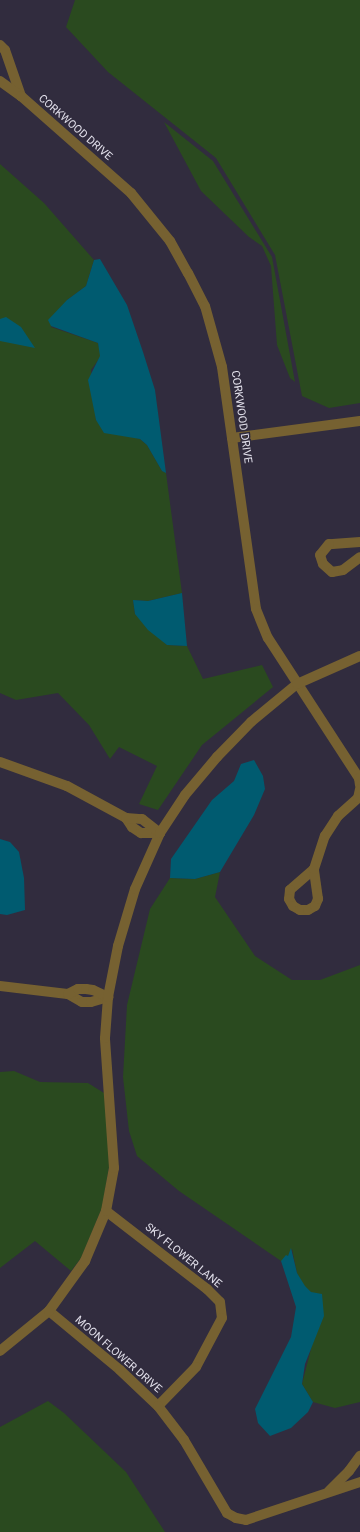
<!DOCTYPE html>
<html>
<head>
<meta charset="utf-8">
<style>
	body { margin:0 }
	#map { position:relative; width:360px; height:1532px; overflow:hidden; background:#312c3e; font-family:Roboto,sans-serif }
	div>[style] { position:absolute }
	.green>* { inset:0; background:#2a4a1f }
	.water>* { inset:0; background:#005b70 }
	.street>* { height:10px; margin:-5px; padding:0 5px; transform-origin:5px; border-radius:5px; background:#766131 }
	span { translate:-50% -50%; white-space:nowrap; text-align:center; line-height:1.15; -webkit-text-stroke:3px #312c3e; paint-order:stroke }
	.street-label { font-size:11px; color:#e2e0eb }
</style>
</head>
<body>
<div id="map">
	<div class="green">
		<div style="clip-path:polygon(75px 0,360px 0,360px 403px,329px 408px,302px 396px,275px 255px,216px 158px,108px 72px,66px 27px)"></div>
		<div style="clip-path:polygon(164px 122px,213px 161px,272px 257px,295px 382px,290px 378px,277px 345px,271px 266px,262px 246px,249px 237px,201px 191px)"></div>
		<div style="clip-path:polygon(0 164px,44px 203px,94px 260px,86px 286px,67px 300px,51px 327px,98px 343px,101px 356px,91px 370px,96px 420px,110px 432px,140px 439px,147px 445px,162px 471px,166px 473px,182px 593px,148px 601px,133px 600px,135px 614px,167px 645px,187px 646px,203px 679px,262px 665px,273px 687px,202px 745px,158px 810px,139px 804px,157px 766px,119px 747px,110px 759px,89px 725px,58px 693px,16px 700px,0 693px)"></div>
		<div style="clip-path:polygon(220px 872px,215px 897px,255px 956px,292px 980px,320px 980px,360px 965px,360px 1402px,335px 1408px,313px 1402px,302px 1384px,312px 1345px,313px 1294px,303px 1285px,297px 1273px,292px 1249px,284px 1263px,179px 1191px,137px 1156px,129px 1131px,123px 1077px,127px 1005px,150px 909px,170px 878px,195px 879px)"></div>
		<div style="clip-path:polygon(14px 1071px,40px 1082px,88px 1083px,104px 1093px,108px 1121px,109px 1167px,102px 1208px,81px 1258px,71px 1271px,35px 1241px,0 1268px,0 1072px)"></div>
		<div style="clip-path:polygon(48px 1401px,64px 1413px,126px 1472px,165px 1532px,0 1532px,0 1427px)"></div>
	</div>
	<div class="water">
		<div style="clip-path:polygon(100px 259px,127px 305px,143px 352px,155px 390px,166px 473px,162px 471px,147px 445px,140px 439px,104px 433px,96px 420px,88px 380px,100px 356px,98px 343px,51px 326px,48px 320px,67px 300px,86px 286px,94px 260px)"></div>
		<div style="clip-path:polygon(6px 317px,21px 327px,35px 348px,0 341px,0 319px)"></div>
		<div style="clip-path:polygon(182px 593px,187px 646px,167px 645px,148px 630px,135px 614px,133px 600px,148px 601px)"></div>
		<div style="clip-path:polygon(254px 760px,263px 776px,265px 789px,254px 815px,220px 872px,195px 879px,170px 878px,171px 859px,212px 800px,234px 781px,241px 764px)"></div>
		<div style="clip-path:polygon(0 839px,10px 842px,19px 852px,24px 878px,25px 910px,7px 915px,0 914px)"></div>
		<div style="clip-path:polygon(291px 1248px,297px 1273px,305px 1286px,311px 1292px,322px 1294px,324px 1316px,305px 1364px,302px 1384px,313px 1402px,308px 1412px,291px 1428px,270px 1436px,258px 1423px,255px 1409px,291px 1337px,296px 1307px,281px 1261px,286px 1255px,288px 1256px)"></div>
	</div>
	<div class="street">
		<div style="left:0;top:45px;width:7px;rotate:45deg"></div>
		<div style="left:5px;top:50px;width:49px;rotate:70.8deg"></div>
		<div style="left:0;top:81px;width:26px;rotate:36deg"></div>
		<div style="left:21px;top:96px;width:147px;rotate:41.4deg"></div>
		<div style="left:131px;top:193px;width:62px;rotate:50.9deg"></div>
		<div style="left:170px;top:241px;width:37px;rotate:61deg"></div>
		<div style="left:188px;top:273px;width:37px;rotate:63deg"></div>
		<div style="left:205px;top:306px;width:63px;rotate:74.4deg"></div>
		<div style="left:222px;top:367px;width:244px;rotate:82deg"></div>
		<div style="left:256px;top:609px;width:31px;rotate:68deg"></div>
		<div style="left:268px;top:638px;width:167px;rotate:57deg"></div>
		<div style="left:359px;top:778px;width:7px;rotate:82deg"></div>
		<div style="left:232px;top:438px;width:129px;rotate:-7.6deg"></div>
		<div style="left:360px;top:542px;width:31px;rotate:176deg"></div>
		<div style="left:329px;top:544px;width:14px;rotate:129deg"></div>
		<div style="left:320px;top:555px;width:9px;rotate:72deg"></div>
		<div style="left:323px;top:564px;width:12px;rotate:42deg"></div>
		<div style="left:332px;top:572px;width:11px;rotate:-10deg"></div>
		<div style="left:343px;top:570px;width:21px;rotate:-37deg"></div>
		<div style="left:0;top:762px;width:71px;rotate:19.7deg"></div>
		<div style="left:67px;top:786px;width:67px;rotate:28.5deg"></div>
		<div style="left:126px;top:818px;width:11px;rotate:56deg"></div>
		<div style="left:132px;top:827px;width:11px;rotate:34deg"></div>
		<div style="left:141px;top:833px;width:19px"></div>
		<div style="left:126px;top:818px;width:16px;rotate:4deg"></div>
		<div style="left:142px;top:819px;width:23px;rotate:38deg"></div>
		<div style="left:314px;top:869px;width:32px;rotate:139deg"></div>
		<div style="left:290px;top:890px;width:9px;rotate:96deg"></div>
		<div style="left:289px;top:899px;width:8px;rotate:60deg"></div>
		<div style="left:293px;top:906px;width:8px;rotate:30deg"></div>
		<div style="left:300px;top:910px;width:8px"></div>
		<div style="left:308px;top:910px;width:8px;rotate:-30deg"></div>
		<div style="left:315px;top:906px;width:8px;rotate:-67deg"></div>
		<div style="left:318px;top:899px;width:30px;rotate:-98deg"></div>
		<div style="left:314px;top:869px;width:35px;rotate:-72deg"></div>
		<div style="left:325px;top:836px;width:24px;rotate:-57deg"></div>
		<div style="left:338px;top:816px;width:27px;rotate:-42deg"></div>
		<div style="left:358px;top:798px;width:9px;rotate:-77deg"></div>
		<div style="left:0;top:986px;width:68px;rotate:6.7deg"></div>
		<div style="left:68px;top:994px;width:16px;rotate:30deg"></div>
		<div style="left:82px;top:1002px;width:9px"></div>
		<div style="left:91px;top:1002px;width:18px;rotate:-16deg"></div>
		<div style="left:68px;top:994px;width:11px;rotate:-27deg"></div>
		<div style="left:78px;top:989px;width:8px"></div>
		<div style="left:86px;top:989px;width:7px;rotate:8deg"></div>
		<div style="left:93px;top:990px;width:17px;rotate:25deg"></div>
		<div style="left:106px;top:1211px;width:128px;rotate:37.7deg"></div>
		<div style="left:207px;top:1289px;width:18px;rotate:45deg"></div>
		<div style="left:220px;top:1302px;width:16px;rotate:83deg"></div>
		<div style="left:222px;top:1318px;width:55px;rotate:118deg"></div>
		<div style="left:196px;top:1367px;width:54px;rotate:134.3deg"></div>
		<div style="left:49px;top:1311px;width:92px;rotate:39.7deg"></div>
		<div style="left:120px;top:1370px;width:52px;rotate:43.5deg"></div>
		<div style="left:158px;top:1406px;width:43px;rotate:52.6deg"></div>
		<div style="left:184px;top:1440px;width:85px;rotate:59.5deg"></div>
		<div style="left:227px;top:1513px;width:10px;rotate:29deg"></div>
		<div style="left:236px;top:1518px;width:10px;rotate:11deg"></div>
		<div style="left:246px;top:1520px;width:120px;rotate:-18.4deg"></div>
		<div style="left:0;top:1351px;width:63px;rotate:-39.2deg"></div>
		<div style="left:49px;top:1311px;width:62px;rotate:-54.2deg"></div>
		<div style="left:85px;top:1261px;width:54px;rotate:-67.2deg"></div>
		<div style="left:106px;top:1211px;width:44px;rotate:-79.5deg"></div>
		<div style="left:114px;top:1168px;width:130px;rotate:-94deg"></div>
		<div style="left:105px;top:1038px;width:41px;rotate:-85.8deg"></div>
		<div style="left:108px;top:997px;width:52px;rotate:-78.9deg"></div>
		<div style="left:118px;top:946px;width:59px;rotate:-73.4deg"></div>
		<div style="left:135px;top:889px;width:61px;rotate:-65.9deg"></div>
		<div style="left:160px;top:833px;width:45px;rotate:-56.7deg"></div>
		<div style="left:185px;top:795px;width:50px;rotate:-49.9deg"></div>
		<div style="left:217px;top:757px;width:49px;rotate:-45.8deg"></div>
		<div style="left:251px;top:722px;width:60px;rotate:-39.6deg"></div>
		<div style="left:297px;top:684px;width:69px;rotate:-24deg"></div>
		<div style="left:329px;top:1491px;width:28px;rotate:-45deg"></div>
		<div style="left:349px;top:1471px;width:19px;rotate:-54deg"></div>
	</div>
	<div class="street-label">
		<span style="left:75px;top:128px;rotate:41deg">CORKWOOD DRIVE</span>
		<span style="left:241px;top:417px;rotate:82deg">CORKWOOD DRIVE</span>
		<span style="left:183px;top:1256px;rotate:39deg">SKY FLOWER LANE</span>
		<span style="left:118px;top:1355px;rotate:41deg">MOON FLOWER DRIVE</span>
	</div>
</div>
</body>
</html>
